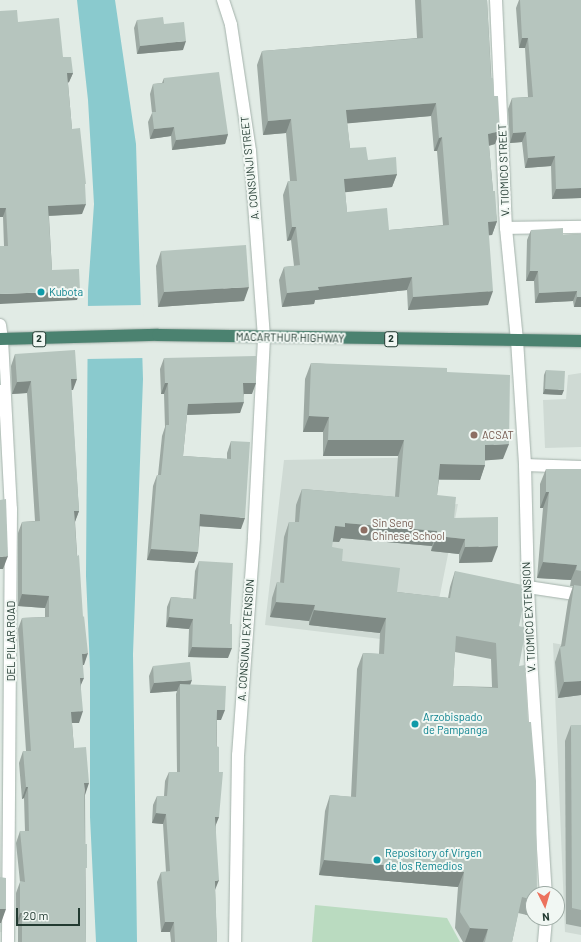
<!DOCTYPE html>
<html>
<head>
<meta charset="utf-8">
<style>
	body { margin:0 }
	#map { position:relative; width:581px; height:942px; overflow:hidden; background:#e1ebe5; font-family:Barlow,sans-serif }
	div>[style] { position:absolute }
	.built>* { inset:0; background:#cfdad4 }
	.green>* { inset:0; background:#badbc0 }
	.water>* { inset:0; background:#8acace }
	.pier>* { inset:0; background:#e1ebe5 }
	.roads { filter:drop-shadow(0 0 1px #a4b2ab) drop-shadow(0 0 1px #a4b2ab) }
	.minor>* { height:12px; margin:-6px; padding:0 6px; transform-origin:6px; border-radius:6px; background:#fff }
	.secondary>* { height:12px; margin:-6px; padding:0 6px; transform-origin:6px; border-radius:6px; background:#fff }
	.trunk>* { height:12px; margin:-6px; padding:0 6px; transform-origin:6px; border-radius:6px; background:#4b8270 }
	.wall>* { inset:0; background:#9da9a3 }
	.shaded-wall>* { inset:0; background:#7f8a85 }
	.building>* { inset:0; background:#b6c5be }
	.dots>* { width:11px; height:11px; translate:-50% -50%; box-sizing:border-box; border:2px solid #f1f7f3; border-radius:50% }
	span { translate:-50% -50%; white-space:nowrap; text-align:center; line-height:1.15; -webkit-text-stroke:4px #f1f7f3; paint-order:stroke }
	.shield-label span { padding:1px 3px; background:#f1f7f3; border:1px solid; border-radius:3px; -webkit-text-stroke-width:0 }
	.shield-label { font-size:10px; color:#223a31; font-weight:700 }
	.street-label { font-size:11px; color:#223a31 }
	.culture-label { font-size:11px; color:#0d838f }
	.left { translate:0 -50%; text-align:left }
	.education-label { font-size:11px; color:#785e54 }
	.north { position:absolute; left:525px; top:886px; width:40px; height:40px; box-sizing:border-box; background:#f1f7f3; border:1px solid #9eaba5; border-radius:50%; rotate:175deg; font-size:11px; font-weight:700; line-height:16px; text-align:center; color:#223a31 }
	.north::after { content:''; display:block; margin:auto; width:14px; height:18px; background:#ec725d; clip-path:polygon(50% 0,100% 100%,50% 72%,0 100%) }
	.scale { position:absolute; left:16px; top:908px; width:64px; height:18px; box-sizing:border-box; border:2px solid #223a31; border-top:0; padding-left:5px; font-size:12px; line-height:14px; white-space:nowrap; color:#223a31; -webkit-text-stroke:3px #f1f7f3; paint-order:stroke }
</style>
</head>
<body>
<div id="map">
	<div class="built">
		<div style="clip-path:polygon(581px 373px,581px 447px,545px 448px,543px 400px,566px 399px,568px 375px)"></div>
		<div style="clip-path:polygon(438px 457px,437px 505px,458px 504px,430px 645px,265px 625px,284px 460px)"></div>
		<div style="clip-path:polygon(553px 643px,581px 648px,581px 935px,565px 932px)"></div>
		<div style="clip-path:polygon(0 801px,2px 932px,0 932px)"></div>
	</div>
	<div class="green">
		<div style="clip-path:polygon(315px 905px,447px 918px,460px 942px,312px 942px)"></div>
	</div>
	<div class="water">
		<div style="clip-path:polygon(77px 0,115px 0,136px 144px,143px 379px,133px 654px,137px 942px,96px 942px,90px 817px,90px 669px,86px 576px,88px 291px,94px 204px,88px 100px)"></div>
	</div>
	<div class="pier">
		<div style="clip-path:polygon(143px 305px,144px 358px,86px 359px,86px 306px)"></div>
	</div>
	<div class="roads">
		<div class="minor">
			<div style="left:506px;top:228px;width:75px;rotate:-0.8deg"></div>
			<div style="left:0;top:325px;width:14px;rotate:82deg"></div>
			<div style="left:2px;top:339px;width:170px;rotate:87deg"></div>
			<div style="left:11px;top:509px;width:433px;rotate:90.4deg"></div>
			<div style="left:517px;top:340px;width:125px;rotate:86.3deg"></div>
			<div style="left:525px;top:465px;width:122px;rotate:88.6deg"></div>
			<div style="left:528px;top:587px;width:87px;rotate:87.4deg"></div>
			<div style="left:532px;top:674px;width:220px;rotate:86.4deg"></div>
			<div style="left:525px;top:465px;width:56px;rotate:2deg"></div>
			<div style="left:528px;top:587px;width:54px;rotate:8.6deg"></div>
			<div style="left:544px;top:942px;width:24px;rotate:-85deg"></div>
		</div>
		<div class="secondary">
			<div style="left:223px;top:0;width:26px;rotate:72deg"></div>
			<div style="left:231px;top:25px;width:127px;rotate:81.4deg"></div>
			<div style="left:250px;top:151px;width:188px;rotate:85.7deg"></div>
			<div style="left:264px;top:338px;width:200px;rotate:92.9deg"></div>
			<div style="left:254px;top:538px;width:218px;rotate:94.2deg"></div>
			<div style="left:238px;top:755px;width:187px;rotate:90.9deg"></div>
			<div style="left:496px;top:0;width:228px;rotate:87.5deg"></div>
			<div style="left:506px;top:228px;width:113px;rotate:84.4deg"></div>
		</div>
		<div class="trunk">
			<div style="left:0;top:339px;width:158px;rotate:-1.5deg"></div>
			<div style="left:158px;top:335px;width:423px;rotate:0.8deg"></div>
		</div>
	</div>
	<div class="wall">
		<div style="clip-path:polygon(evenodd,415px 0,487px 0,495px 144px,489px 146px,493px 191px,497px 221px,492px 235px,489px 235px,488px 305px,408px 310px,407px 290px,315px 300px,314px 304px,282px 307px,279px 280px,284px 267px,294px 266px,291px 240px,287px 241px,283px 195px,288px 181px,290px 181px,286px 133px,263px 135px,257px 65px,262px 51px,417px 38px,415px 0,431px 116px,434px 151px,437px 151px,443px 225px,389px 230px,347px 212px,345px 192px,392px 187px,397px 174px,368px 160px,350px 148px,347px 123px,431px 116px)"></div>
		<div style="clip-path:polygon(519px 0,581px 0,581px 198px,552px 199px,551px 166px,525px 168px,522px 142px,510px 143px,508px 109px,512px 98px,528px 97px,525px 48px,519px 48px,516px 8px)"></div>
		<div style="clip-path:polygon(137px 20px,164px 24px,183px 50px,137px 54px,134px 28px)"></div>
		<div style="clip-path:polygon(18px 22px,63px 57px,73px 73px,69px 82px,68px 83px,72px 129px,85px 188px,82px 214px,49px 216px,52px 270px,77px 300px,4px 246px,3px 217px)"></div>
		<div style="clip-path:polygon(164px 78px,228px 134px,225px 144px,172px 150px,171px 136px,150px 139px,148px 122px,152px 113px,150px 94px,153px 84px,162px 83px)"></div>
		<div style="clip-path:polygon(531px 230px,563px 235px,581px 234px,581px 307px,574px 307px,573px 301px,535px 303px,534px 281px,526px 281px,527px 240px)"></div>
		<div style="clip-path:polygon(161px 251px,244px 301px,158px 307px,156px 266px)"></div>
		<div style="clip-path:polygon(15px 354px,73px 390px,71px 390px,79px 511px,75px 521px,84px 665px,83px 665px,81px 685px,79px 723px,72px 723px,74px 748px,85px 794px,86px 942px,18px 942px,18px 924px,16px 924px,16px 893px,20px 882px,16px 843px,20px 831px,25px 831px,24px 798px,22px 799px,19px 763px,23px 751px,26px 751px,18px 629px,22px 618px,45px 617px,45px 608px,18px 606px,18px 533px,22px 522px,35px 521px,27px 393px,12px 394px,11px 366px)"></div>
		<div style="clip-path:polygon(164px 358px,252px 394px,244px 394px,240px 413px,187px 415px,183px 456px,227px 459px,227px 453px,231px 441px,241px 529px,200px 526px,198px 552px,194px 563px,147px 560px,153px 486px,157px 475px,158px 475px,162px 436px,165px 427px,164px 394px,161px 394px,160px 369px)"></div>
		<div style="clip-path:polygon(evenodd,311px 363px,447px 372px,503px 459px,485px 460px,485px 465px,480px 480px,439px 480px,437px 495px,454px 518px,492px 562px,459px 563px,459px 554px,431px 551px,432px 546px,341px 538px,339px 542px,332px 542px,332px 547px,342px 561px,397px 592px,448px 598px,450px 587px,455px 571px,519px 626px,519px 666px,533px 894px,533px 910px,531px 916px,518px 913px,512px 942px,463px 942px,455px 928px,458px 887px,319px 875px,325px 811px,330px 795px,351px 797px,357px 669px,363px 653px,379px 654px,380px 633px,309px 625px,309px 621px,270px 617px,272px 598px,277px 582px,280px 583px,284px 537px,289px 522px,295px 522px,296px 505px,302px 489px,395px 497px,398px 456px,323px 456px,323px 432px,303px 432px,305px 379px,311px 363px,455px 652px,491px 659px,492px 687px,453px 686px,455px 652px)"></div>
		<div style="clip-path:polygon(546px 370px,562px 395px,543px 394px,544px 375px)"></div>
		<div style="clip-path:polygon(546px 469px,581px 469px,581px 695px,558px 698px,555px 662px,560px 647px,561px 646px,568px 601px,573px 586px,570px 586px,571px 580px,537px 578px,543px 508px,540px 508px,540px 484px)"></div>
		<div style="clip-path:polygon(199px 561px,230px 624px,228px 658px,188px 657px,189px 629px,166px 627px,167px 607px,171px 597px,193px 599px,195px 571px)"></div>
		<div style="clip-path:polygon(153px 666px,190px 685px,221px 720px,217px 720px,215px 890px,217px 942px,171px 942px,170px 932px,161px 932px,157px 882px,161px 872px,166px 872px,163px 824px,152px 823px,153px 805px,157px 796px,164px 796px,165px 781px,169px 772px,177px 772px,176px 694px,177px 691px,150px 693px,149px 676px)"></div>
		<div style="clip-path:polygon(571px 725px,581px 725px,581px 927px,566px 924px,565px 741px)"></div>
	</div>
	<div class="shaded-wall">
		<div style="clip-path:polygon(522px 38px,528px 38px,525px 48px,519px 48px)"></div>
		<div style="clip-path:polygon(186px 41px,183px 50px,137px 54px,140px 46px)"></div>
		<div style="clip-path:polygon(67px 73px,73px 73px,69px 82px,64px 83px)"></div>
		<div style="clip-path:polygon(436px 103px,431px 116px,341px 124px,346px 110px)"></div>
		<div style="clip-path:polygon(291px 119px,286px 133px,263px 135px,268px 121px)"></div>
		<div style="clip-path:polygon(174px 127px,171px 136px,150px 139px,154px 129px)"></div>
		<div style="clip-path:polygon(500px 131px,495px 144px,483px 147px,488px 134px)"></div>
		<div style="clip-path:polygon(526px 132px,522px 142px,510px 143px,513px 133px)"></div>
		<div style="clip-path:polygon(228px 134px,225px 144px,172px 150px,176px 140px)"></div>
		<div style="clip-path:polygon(442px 137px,437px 151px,434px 151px,439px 138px)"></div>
		<div style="clip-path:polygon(555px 156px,551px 166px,525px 168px,528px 158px)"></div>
		<div style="clip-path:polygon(397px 174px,392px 187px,339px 193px,344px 179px)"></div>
		<div style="clip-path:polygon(581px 188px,581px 198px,552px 199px,556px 189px)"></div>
		<div style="clip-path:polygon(86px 204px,82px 214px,45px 216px,48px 206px)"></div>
		<div style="clip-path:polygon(0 208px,6px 208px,3px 217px,0 217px)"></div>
		<div style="clip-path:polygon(497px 221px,492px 235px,483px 236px,488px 222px)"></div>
		<div style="clip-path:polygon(292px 227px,296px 227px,291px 240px,287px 241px)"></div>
		<div style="clip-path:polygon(530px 271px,538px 271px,534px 281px,526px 281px)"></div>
		<div style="clip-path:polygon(412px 277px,407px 290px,315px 300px,314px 304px,282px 307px,287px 293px,318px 287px)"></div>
		<div style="clip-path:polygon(249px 287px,244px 301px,158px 307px,164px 292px)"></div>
		<div style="clip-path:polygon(80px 291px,77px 300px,0 304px,0 294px)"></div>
		<div style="clip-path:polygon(493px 291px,488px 305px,408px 310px,413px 297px)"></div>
		<div style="clip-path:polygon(577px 291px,573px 301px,535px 303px,539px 293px)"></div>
		<div style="clip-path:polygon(577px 297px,581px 297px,581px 307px,574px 307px)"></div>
		<div style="clip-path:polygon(71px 379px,77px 379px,73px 390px,67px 390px)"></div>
		<div style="clip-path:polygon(31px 381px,27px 393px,12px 394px,17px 382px)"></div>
		<div style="clip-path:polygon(165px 383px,168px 383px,164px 394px,161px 394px)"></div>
		<div style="clip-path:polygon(243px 383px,256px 383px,252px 394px,239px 394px)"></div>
		<div style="clip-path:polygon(545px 389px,564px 390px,562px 395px,543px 394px)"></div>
		<div style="clip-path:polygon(244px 402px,240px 413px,184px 415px,188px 404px)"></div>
		<div style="clip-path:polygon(309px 416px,329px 417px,323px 432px,303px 432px)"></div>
		<div style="clip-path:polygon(328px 440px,404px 440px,398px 456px,323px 456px)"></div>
		<div style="clip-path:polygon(509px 444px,503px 459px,479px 461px,485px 445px)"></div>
		<div style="clip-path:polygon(440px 464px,485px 465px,480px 480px,434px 479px)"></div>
		<div style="clip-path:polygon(546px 492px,549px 492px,543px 508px,540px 508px)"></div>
		<div style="clip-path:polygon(74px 511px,79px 511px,75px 522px)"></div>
		<div style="clip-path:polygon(200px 514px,245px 518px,241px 529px,196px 526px)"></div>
		<div style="clip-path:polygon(345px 523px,437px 531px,432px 546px,341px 538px,339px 542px,329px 541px,335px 526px)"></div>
		<div style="clip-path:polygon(437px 536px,465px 539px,459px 554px,431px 551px)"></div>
		<div style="clip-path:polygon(498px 546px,492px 562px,459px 563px,465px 547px)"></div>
		<div style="clip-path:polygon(151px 549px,198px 552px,194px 563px,147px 560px)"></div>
		<div style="clip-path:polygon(8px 556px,3px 569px,0 569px,0 557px)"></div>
		<div style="clip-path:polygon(543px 562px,577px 565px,571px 580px,537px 578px)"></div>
		<div style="clip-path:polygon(22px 594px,49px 596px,45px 608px,18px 606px)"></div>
		<div style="clip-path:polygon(276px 602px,315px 605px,309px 621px,270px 617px)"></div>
		<div style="clip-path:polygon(314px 610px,386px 618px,380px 633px,309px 625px)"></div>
		<div style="clip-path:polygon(169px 617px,193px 619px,189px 629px,166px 627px)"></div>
		<div style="clip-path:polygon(192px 647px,232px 648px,228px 658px,188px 657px)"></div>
		<div style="clip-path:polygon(88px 653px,84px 665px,78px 665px,82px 654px)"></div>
		<div style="clip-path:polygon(80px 678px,84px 678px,79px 689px)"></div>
		<div style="clip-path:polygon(192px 680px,188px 691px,180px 684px,177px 691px,150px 693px,154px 683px)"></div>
		<div style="clip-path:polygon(581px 681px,581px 695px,558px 698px,564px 682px)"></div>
		<div style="clip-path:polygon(217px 710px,225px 710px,221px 720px,213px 720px)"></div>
		<div style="clip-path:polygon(83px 711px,79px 723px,67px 723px,71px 712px)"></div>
		<div style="clip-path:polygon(84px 783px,89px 783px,85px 795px)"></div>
		<div style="clip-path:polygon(26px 787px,28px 787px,24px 798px,22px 799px)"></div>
		<div style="clip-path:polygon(156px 813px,166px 814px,163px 824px,152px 823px)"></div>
		<div style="clip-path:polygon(215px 817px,219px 817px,215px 827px)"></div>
		<div style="clip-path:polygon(324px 860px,464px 872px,458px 887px,319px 875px)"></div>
		<div style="clip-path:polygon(219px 880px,215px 890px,211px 891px,215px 881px)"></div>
		<div style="clip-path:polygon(0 909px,6px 909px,1px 923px,0 923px)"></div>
		<div style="clip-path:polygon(20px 913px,22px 913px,18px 924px,16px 924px)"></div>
		<div style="clip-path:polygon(165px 922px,174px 922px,170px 932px,161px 932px)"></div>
		<div style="clip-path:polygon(470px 928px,488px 929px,483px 942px,465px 942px)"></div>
	</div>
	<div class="building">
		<div style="clip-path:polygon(evenodd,421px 0,487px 0,491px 78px,493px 78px,494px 96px,498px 96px,500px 131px,488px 134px,493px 191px,495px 191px,497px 221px,488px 222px,493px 291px,413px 297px,412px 277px,318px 287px,319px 290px,287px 293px,284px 267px,300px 265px,296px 227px,292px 227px,288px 181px,297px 181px,291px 119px,268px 121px,262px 51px,423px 38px,421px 0,436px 103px,439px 138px,442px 137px,449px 225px,389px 230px,387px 208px,347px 212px,344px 179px,397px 174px,396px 157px,368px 160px,366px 147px,350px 148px,346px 110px,436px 103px)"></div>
		<div style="clip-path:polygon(520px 0,581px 0,581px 188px,556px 189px,555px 156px,528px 158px,526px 132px,513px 133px,512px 98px,533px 97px,528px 38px,522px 38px)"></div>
		<div style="clip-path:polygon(17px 10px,18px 22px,59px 18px,63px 57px,71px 57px,73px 73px,67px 73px,72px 129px,80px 128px,86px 184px,85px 184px,86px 204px,48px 206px,52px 270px,79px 269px,80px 291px,0 294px,0 246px,8px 246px,6px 208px,0 208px,0 11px)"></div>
		<div style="clip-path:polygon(163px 17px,164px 24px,184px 22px,186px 41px,140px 46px,137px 20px)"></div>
		<div style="clip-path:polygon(219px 72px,228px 134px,176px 140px,174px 127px,154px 129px,152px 112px,156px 112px,153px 84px,164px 83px,164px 78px)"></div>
		<div style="clip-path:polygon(563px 228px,563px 235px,581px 234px,581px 297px,577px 297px,577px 291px,539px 293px,538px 271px,530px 271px,531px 230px)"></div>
		<div style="clip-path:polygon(246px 245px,249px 287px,164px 292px,161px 251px)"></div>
		<div style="clip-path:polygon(75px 350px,77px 379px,71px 379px,79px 511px,74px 511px,77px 556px,79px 555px,83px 617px,84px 616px,88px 653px,82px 654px,84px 678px,80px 678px,83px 711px,71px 712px,74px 748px,86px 747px,89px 783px,84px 783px,85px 844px,87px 844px,87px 868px,85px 868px,86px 942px,22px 942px,22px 913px,20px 913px,20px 881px,25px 882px,20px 831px,29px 831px,28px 787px,26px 787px,23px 751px,31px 751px,22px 618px,49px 617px,49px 596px,22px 594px,22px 522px,40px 521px,31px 381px,17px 382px,15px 354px)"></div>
		<div style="clip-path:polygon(256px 356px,256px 383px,243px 383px,244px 402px,188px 404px,183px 456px,231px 459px,231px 441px,250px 442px,245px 518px,200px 514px,198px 552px,151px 549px,157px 475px,161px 475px,166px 425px,169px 425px,168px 383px,165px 383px,164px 358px)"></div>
		<div style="clip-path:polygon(evenodd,311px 363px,447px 368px,447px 372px,510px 375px,509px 444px,485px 445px,485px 465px,440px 464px,437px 495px,456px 497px,454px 518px,498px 517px,498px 546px,465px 547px,465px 539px,437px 536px,437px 531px,345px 523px,345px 527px,335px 526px,332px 547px,343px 549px,342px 561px,400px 568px,397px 592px,450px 598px,455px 571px,527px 586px,519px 626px,526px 628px,519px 666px,525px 665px,528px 722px,531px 722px,536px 781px,537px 894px,533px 894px,533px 900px,522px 897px,512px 942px,485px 942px,488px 929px,470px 928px,460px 912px,464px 872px,324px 860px,330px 795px,356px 797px,363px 653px,384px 654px,386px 618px,314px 610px,315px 605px,276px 602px,277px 582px,284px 583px,289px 522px,299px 522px,302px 489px,399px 497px,404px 440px,328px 440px,329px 417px,309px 416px,311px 363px,456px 636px,496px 643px,498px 688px,453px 686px,456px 636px)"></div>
		<div style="clip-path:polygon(0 368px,1px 385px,0 385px)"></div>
		<div style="clip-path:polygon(546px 370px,565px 371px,564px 390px,545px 389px)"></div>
		<div style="clip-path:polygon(546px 469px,581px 469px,581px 571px,576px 570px,577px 565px,543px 562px,549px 492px,546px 492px)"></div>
		<div style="clip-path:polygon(6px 499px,8px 556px,0 557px,0 500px)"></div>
		<div style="clip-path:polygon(199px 561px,233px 563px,230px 624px,232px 624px,232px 648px,192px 647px,193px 619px,169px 617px,171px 597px,196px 599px)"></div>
		<div style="clip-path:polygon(574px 585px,581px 586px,581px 681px,564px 682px,560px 647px,565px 646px)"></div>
		<div style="clip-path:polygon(190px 662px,192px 680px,154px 683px,153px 666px)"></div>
		<div style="clip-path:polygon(180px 684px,226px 686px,225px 710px,217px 710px,216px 746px,219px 747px,219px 772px,223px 772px,219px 817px,215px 817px,219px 880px,215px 881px,217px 942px,175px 942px,174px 922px,165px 922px,161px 872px,170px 871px,166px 814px,156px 813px,157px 796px,167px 796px,169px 772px,180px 772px)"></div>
		<div style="clip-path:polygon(571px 725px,581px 725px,581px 910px,572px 908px)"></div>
		<div style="clip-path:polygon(0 877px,6px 878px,6px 909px,0 909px)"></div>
	</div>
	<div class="dots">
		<div style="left:41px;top:292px;background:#0f9aa8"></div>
		<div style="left:474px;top:435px;background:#8d6e63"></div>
		<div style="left:364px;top:530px;background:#8d6e63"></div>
		<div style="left:415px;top:724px;background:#0f9aa8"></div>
		<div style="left:377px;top:860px;background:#0f9aa8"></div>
	</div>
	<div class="shield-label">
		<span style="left:39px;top:339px">2</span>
		<span style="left:391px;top:339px">2</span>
	</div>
	<div class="street-label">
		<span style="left:250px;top:168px;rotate:-96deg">A. CONSUNJI STREET</span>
		<span style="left:504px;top:170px;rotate:-92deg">V. TIOMICO STREET</span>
		<span style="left:290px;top:338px;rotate:1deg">MACARTHUR HIGHWAY</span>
		<span style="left:529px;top:617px;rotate:-93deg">V. TIOMICO EXTENSION</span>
		<span style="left:246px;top:640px;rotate:-86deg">A. CONSUNJI EXTENSION</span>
		<span style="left:11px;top:641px;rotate:-90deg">DEL PILAR ROAD</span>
	</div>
	<div class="culture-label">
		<span class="left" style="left:49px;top:292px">Kubota</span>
		<span class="left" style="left:423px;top:724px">Arzobispado<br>de Pampanga</span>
		<span class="left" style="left:385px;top:860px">Repository of Virgen<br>de los Remedios</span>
	</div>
	<div class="education-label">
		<span class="left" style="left:482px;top:435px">ACSAT</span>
		<span class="left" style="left:372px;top:530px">Sin Seng<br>Chinese School</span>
	</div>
	<div class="north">N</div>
	<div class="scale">20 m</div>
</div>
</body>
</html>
